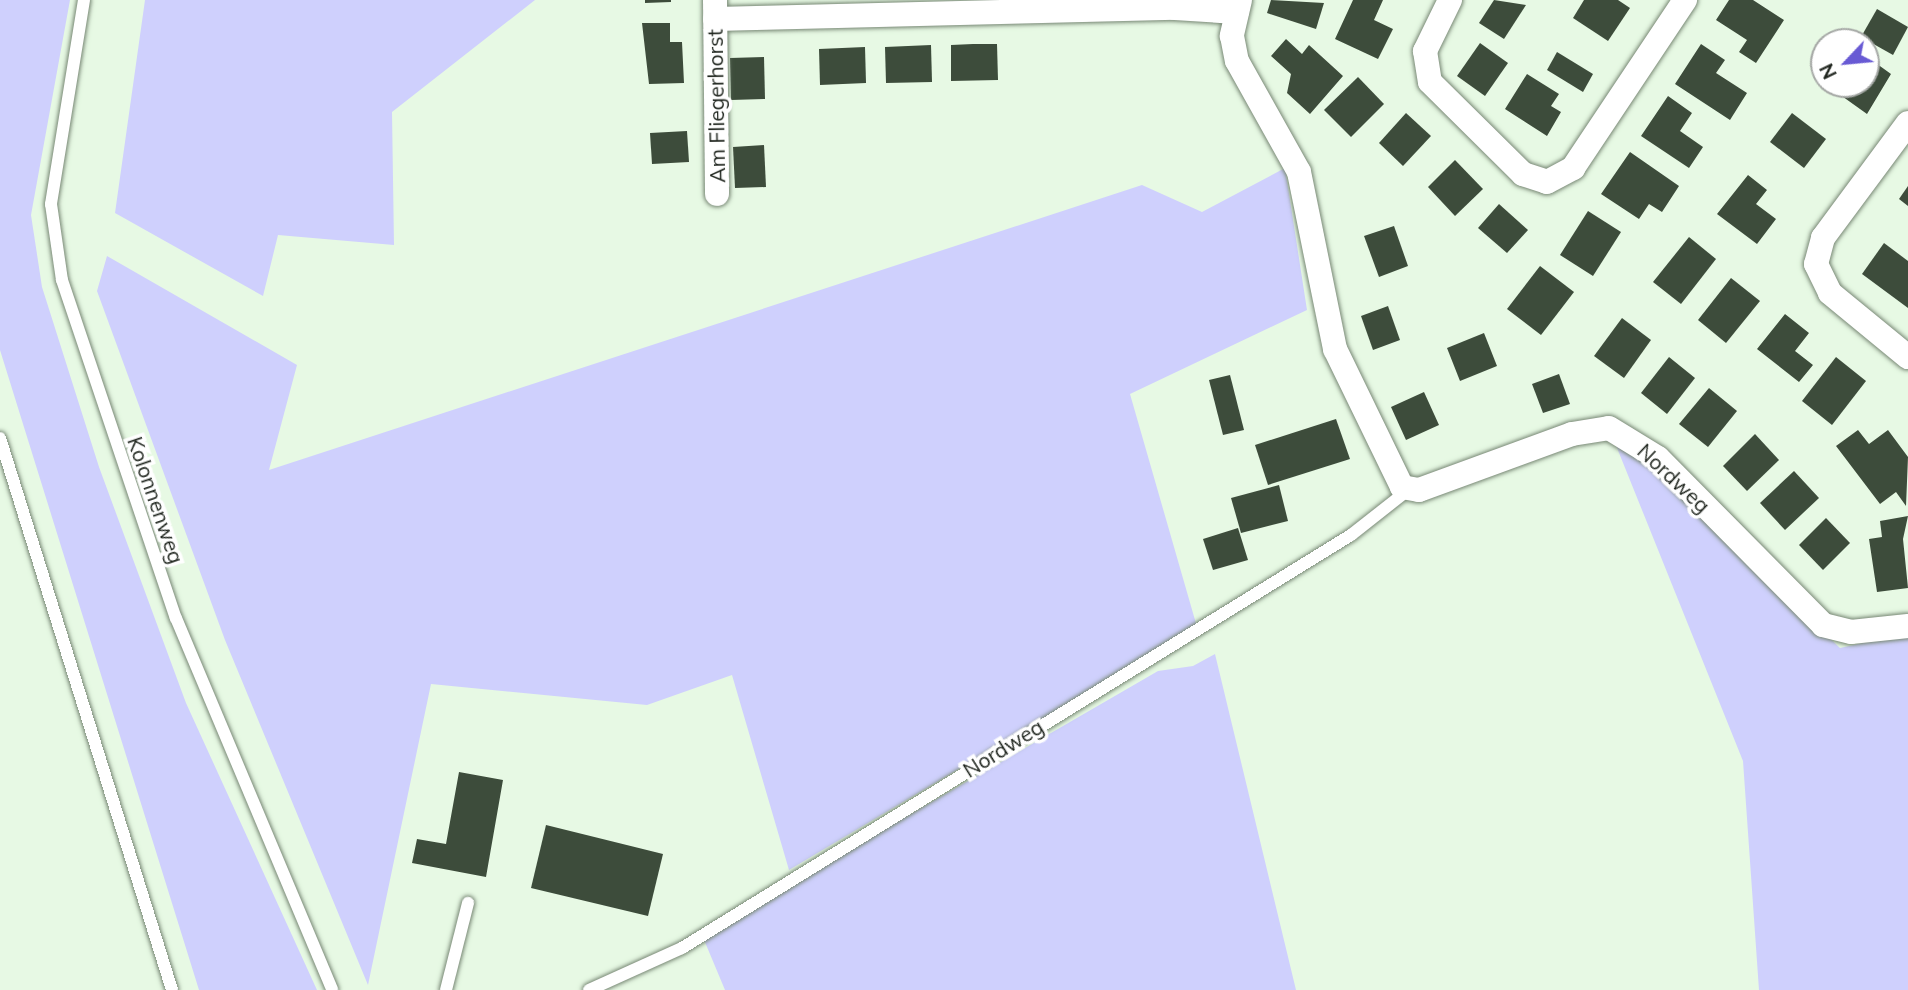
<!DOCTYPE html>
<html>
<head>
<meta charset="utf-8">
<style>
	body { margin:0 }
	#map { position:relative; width:1908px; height:990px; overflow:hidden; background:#e7f9e4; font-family:Mulish,sans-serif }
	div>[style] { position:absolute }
	.green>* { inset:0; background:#cfd0fd }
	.building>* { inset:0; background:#3d4c3b }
	.roads { filter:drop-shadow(0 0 2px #788875) drop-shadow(0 0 2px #788875) }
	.lane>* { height:12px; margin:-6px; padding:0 6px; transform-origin:6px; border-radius:6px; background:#fff }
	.street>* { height:24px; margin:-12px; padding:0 12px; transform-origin:12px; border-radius:12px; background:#fff }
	span { translate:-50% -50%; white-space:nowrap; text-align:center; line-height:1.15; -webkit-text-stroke:7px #fff; paint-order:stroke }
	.street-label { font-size:21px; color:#1f251e }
	.north { position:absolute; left:1810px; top:28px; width:70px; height:70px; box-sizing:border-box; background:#fff; border:2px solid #a5a8a5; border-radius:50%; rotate:244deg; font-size:19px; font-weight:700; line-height:28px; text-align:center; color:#1f251e }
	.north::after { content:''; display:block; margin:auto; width:24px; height:32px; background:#685ad4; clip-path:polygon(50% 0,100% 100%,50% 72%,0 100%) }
</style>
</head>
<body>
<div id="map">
	<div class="green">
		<div style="clip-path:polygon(0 0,70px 0,31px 215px,42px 287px,99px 467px,186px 703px,317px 990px,199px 990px,0 350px)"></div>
		<div style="clip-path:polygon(145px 0,535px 0,392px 112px,394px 245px,278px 235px,263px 296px,115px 213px)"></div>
		<div style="clip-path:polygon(1285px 168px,1307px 310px,1130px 394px,1197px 627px,789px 870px,732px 675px,647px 705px,431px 684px,368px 985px,225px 640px,97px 291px,107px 256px,297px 365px,269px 470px,1142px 185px,1202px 212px)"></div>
		<div style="clip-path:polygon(1609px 428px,1840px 648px,1908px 633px,1908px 990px,1759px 990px,1743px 761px)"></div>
		<div style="clip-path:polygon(1215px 654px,1296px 990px,725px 990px,702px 935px,1158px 671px,1193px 666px)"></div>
	</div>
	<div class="building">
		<div style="clip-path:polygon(645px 0,671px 0,671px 2px,645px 3px)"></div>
		<div style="clip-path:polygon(1271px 0,1324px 3px,1316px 29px,1267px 13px)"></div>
		<div style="clip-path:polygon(1353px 0,1383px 0,1374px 20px,1393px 29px,1378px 59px,1335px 39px)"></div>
		<div style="clip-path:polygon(1494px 0,1526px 5px,1504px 39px,1479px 23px)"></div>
		<div style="clip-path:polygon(1584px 0,1618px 0,1630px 8px,1608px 41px,1573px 18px)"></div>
		<div style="clip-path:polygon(1729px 0,1753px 0,1784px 20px,1756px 63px,1739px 52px,1747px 40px,1716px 20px)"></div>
		<div style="clip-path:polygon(1877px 9px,1908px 27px,1893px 55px,1861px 37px)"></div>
		<div style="clip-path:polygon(642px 23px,670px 23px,670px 42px,682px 42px,684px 83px,649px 84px)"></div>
		<div style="clip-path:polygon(1286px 39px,1302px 54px,1309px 45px,1343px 76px,1310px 114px,1287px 93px,1291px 74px,1271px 56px)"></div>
		<div style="clip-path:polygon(1480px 43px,1508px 63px,1485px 96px,1457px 76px)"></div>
		<div style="clip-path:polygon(973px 44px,997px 44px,998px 80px,951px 81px,951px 45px)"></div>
		<div style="clip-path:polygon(1701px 44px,1725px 60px,1716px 73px,1747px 93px,1730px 120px,1675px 84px)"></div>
		<div style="clip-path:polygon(931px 45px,932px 82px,886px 83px,885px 47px)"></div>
		<div style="clip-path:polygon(865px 47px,866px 83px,820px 85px,819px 49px)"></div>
		<div style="clip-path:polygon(1557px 52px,1593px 74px,1583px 92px,1547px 70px)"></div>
		<div style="clip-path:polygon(1866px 56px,1891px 74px,1867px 114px,1825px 84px,1866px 84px)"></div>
		<div style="clip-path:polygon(764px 57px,765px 99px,731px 100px,730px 58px)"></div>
		<div style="clip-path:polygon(1527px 74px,1559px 94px,1551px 106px,1561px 112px,1547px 136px,1505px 109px)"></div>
		<div style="clip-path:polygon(1358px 77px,1384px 104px,1351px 137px,1324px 110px)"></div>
		<div style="clip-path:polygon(1668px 96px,1692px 113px,1680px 131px,1703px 147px,1689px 168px,1641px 136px)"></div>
		<div style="clip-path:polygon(1406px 113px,1431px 136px,1403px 166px,1379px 143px)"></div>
		<div style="clip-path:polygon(1792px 113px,1826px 139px,1804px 168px,1770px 142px)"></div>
		<div style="clip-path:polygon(687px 131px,689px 162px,652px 164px,650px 133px)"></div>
		<div style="clip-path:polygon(764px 145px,766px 187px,735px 188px,733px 147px)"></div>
		<div style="clip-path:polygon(1630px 152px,1679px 186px,1662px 212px,1649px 204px,1639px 219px,1601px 194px)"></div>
		<div style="clip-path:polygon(1455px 160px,1483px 189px,1455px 216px,1428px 187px)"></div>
		<div style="clip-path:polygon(1748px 175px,1767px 190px,1756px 204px,1776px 219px,1757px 244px,1717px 214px)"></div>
		<div style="clip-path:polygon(1908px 186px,1908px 206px,1899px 199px)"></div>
		<div style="clip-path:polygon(1499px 204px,1528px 230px,1507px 253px,1478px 228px)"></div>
		<div style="clip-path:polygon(1588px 211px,1621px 232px,1593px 276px,1560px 255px)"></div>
		<div style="clip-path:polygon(1394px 226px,1408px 266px,1379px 277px,1364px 236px)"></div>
		<div style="clip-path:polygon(1689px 237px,1716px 259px,1681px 304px,1653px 282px)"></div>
		<div style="clip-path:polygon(1884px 243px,1908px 261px,1908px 308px,1862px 274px)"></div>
		<div style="clip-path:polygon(1540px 266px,1574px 292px,1541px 335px,1507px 309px)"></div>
		<div style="clip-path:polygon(1731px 278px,1760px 301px,1726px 343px,1698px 320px)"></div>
		<div style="clip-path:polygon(1388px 306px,1400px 340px,1373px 350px,1361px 316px)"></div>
		<div style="clip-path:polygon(1785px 314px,1809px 333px,1795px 351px,1813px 365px,1799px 382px,1757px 349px)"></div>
		<div style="clip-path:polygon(1622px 318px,1651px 340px,1624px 378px,1594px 356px)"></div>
		<div style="clip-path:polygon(1484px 333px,1497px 366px,1460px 381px,1447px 348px)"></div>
		<div style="clip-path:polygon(1669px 357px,1695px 378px,1667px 414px,1641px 393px)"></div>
		<div style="clip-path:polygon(1836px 357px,1866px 381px,1832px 425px,1802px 401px)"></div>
		<div style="clip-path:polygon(1559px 374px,1570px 404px,1543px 413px,1532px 384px)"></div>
		<div style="clip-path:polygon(1230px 375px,1244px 430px,1223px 435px,1209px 380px)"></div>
		<div style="clip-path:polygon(1709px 388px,1737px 411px,1708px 447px,1679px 424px)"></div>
		<div style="clip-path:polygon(1424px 392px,1439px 425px,1406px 440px,1391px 407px)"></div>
		<div style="clip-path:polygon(1336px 419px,1350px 459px,1268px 485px,1255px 445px)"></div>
		<div style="clip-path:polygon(1858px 430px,1869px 444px,1888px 430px,1908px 457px,1906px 506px,1896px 492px,1880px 504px,1836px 446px)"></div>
		<div style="clip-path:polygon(1755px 434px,1779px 460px,1747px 491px,1723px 466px)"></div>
		<div style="clip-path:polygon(1794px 471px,1819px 498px,1785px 530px,1760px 503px)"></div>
		<div style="clip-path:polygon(1279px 485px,1288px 521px,1241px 533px,1231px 498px)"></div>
		<div style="clip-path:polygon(1908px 516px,1903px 539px,1908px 588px,1877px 592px,1869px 539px,1882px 537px,1880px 521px)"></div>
		<div style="clip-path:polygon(1826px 518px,1850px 543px,1823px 570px,1799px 545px)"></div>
		<div style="clip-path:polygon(1238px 528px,1248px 560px,1213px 570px,1203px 539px)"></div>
		<div style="clip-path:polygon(459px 772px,503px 780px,486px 877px,412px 863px,417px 839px,446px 844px)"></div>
		<div style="clip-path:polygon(546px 825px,663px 854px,648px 916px,531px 888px)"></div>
	</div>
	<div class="roads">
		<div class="lane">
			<div style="left:84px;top:0;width:207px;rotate:99.2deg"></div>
			<div style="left:51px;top:204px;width:77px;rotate:81.8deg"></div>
			<div style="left:62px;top:280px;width:357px;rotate:71.4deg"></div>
			<div style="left:176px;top:618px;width:403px;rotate:67.2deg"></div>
			<div style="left:0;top:438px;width:578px;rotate:72.69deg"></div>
			<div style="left:446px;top:990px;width:90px;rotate:-75.8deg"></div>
			<div style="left:589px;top:990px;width:102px;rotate:-24.3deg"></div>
			<div style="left:682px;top:948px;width:786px;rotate:-31.69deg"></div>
			<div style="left:1351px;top:535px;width:71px;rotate:-38.2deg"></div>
		</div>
		<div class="street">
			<div style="left:715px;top:0;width:194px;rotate:89.4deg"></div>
			<div style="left:1240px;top:0;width:37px;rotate:103deg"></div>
			<div style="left:1232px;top:36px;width:25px;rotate:79deg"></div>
			<div style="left:1237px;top:61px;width:127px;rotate:60.8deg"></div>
			<div style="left:1299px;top:172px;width:181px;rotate:78.5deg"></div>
			<div style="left:1335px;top:349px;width:153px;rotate:64.1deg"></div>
			<div style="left:1402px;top:487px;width:17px;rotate:10deg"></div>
			<div style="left:1419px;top:490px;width:163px;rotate:-20.1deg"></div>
			<div style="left:1572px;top:434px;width:37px;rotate:-9deg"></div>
			<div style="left:1609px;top:428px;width:57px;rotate:31.5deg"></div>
			<div style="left:1658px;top:458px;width:235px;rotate:45.3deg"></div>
			<div style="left:1823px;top:625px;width:29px;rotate:14deg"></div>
			<div style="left:1851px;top:632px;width:57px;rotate:-6deg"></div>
			<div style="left:1450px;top:0;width:57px;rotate:116.1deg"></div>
			<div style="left:1425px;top:51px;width:31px;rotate:81deg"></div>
			<div style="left:1430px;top:82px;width:131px;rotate:44.7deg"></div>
			<div style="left:1523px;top:174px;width:25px;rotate:18deg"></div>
			<div style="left:1547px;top:182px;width:30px;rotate:-28deg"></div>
			<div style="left:1573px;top:168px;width:202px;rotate:-56.3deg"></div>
			<div style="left:715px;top:19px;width:460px;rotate:-1.4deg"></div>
			<div style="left:1175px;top:8px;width:62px;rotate:3.7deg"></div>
			<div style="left:1908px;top:123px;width:143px;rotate:126.5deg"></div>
			<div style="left:1823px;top:238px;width:27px;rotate:105deg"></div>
			<div style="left:1816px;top:264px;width:32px;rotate:64deg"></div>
			<div style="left:1830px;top:293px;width:101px;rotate:39.4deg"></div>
		</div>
	</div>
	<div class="street-label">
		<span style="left:716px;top:106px;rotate:-91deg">Am Fliegerhorst</span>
		<span style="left:1674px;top:478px;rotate:43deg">Nordweg</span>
		<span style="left:156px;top:500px;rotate:71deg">Kolonnenweg</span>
		<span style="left:1003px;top:748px;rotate:-32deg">Nordweg</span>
	</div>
	<div class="north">N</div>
</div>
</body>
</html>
